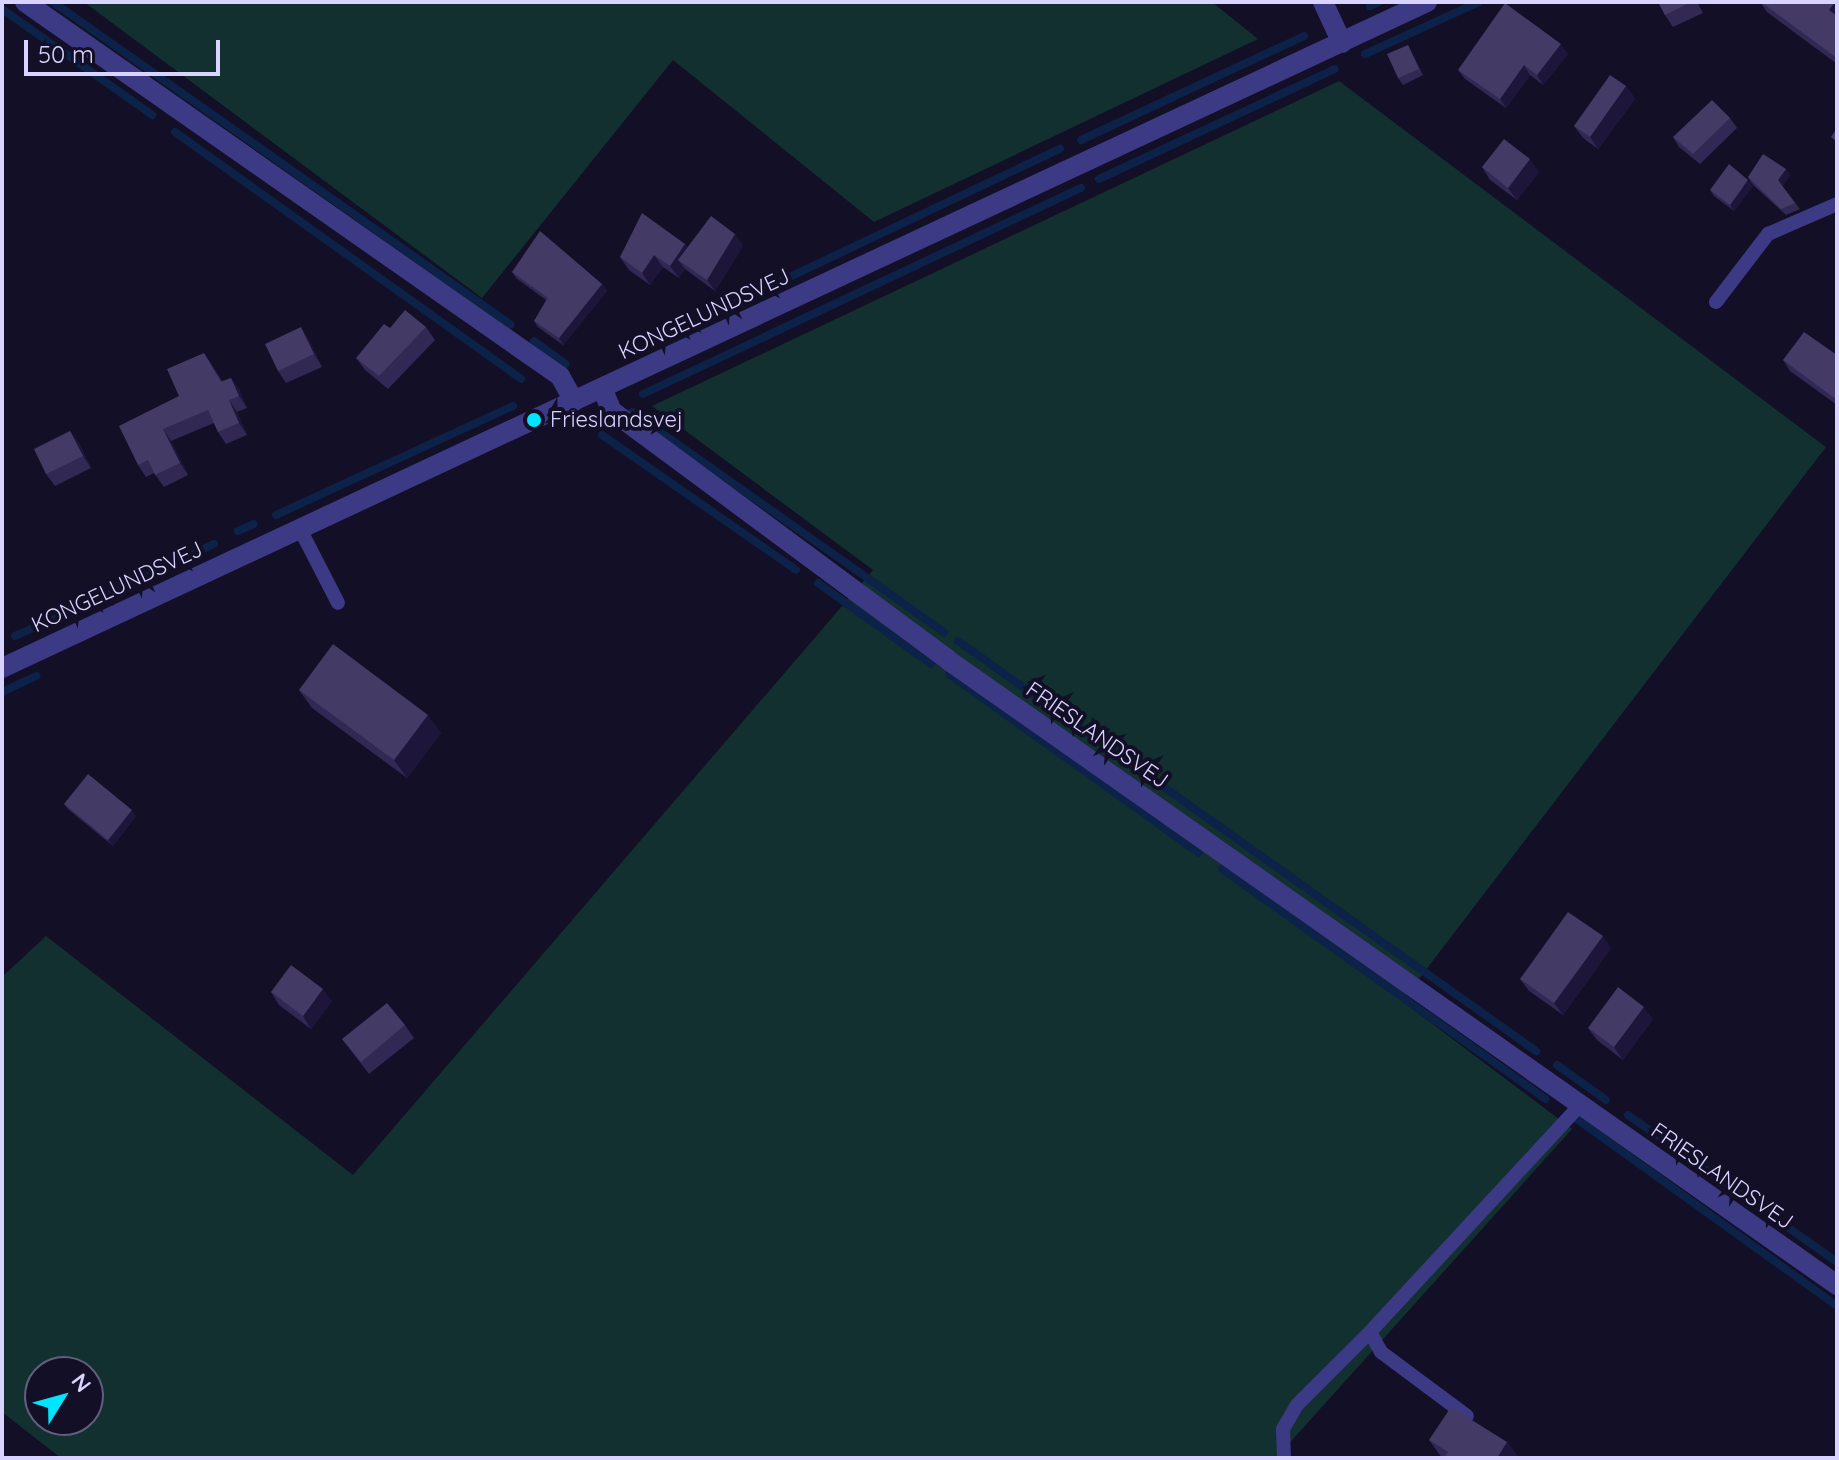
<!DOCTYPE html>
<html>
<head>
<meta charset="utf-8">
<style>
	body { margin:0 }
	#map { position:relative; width:1839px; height:1460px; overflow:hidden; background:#130f26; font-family:Quicksand,sans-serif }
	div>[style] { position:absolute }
	.green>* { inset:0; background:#12302f }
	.stream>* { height:8px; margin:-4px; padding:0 4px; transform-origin:4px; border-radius:4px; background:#0c2248 }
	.service>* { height:14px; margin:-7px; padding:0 7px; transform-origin:7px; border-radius:7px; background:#3d3a85 }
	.minor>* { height:20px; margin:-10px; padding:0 10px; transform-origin:10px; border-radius:10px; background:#3d3a85 }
	.tertiary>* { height:20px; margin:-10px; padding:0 10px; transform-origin:10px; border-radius:10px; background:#3d3a85 }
	.wall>* { inset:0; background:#312854 }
	.shaded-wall>* { inset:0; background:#1d163a }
	.building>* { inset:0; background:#433a66 }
	.dots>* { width:22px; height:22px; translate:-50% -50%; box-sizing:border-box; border:4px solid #130f26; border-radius:50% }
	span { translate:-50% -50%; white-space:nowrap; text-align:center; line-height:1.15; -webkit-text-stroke:8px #130f26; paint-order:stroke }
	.street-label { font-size:22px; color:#d9d4ff }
	.poi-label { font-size:22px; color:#d9d4ff }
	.left { translate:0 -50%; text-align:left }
	.frame { position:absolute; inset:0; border:4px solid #d9d4ff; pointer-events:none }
	.north { position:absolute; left:24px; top:1356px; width:80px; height:80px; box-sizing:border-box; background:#130f26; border:2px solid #625e7d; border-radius:50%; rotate:53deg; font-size:22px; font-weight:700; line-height:32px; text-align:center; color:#d9d4ff }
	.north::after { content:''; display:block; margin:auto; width:28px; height:36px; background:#00e5ff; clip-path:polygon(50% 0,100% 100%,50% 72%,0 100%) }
	.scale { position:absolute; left:24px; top:40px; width:196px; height:36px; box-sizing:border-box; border:4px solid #d9d4ff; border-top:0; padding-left:10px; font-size:24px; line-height:28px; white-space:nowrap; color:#d9d4ff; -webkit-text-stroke:6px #130f26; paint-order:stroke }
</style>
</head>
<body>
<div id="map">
	<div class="green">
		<div style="clip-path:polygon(84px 2px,1212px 2px,1258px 39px,874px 222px,673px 60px,482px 298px)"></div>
		<div style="clip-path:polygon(evenodd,1339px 81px,1826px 447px,1402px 1001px,1572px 1129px,1276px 1458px,61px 1458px,2px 1412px,2px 977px,46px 936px,353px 1175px,873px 570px,652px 406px,1339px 81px,40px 1372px,88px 1372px,88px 1420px,40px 1420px,40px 1372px)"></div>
	</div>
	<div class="stream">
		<div style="left:53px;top:2px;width:560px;rotate:35.19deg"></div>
		<div style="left:1370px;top:6px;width:10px;rotate:-24deg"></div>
		<div style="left:2px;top:9px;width:184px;rotate:35.2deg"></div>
		<div style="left:1365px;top:54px;width:125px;rotate:-24.5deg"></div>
		<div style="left:175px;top:132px;width:425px;rotate:35.5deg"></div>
		<div style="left:1081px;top:140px;width:246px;rotate:-25deg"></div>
		<div style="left:1099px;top:179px;width:260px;rotate:-25deg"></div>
		<div style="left:716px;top:312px;width:381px;rotate:-25.4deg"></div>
		<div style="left:534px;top:341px;width:39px;rotate:36deg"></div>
		<div style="left:643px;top:394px;width:484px;rotate:-25.2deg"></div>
		<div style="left:632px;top:412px;width:382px;rotate:35.2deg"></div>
		<div style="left:602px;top:435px;width:236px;rotate:34.8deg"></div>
		<div style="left:276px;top:515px;width:261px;rotate:-24.7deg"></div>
		<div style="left:238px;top:531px;width:17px;rotate:-24deg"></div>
		<div style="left:818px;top:583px;width:139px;rotate:35.6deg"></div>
		<div style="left:95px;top:601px;width:132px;rotate:-25.6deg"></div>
		<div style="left:55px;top:619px;width:23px;rotate:-25deg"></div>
		<div style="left:15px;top:636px;width:20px;rotate:-24deg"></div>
		<div style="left:958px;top:641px;width:709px;rotate:35.35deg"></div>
		<div style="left:949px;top:674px;width:307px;rotate:35.6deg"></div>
		<div style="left:2px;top:692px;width:38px;rotate:-25deg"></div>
		<div style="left:1222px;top:869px;width:397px;rotate:35.4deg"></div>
		<div style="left:1557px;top:1065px;width:60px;rotate:35.5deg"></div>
		<div style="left:1628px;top:1115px;width:256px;rotate:35.1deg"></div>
		<div style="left:1574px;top:1117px;width:324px;rotate:35.7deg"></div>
	</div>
	<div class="service">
		<div style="left:1716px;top:302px;width:86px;rotate:-52.6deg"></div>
		<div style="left:1768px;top:234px;width:75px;rotate:-23.5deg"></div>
		<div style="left:300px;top:529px;width:83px;rotate:62.8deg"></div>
		<div style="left:1370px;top:1332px;width:309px;rotate:-47.2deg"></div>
		<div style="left:1284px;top:1458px;width:29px;rotate:-92deg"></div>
		<div style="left:1283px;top:1429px;width:28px;rotate:-60deg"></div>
		<div style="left:1297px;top:1405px;width:103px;rotate:-45deg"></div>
		<div style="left:1370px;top:1332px;width:23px;rotate:61deg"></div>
		<div style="left:1381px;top:1352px;width:107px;rotate:36.7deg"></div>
	</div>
	<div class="minor">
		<div style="left:25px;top:2px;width:653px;rotate:34.96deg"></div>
		<div style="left:560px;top:376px;width:29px;rotate:61deg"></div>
		<div style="left:1323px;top:2px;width:45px;rotate:65.1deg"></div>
		<div style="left:602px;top:388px;width:25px;rotate:67deg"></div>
		<div style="left:612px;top:411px;width:418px;rotate:36.5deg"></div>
		<div style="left:948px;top:660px;width:1087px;rotate:35.11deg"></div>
	</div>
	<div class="tertiary">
		<div style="left:2px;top:668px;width:1573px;rotate:-25.05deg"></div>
	</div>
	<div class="wall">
		<div style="clip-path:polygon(1658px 2px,1697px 2px,1703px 13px,1673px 27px,1665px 15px)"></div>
		<div style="clip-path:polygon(1760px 2px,1837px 2px,1837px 64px,1767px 12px)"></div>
		<div style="clip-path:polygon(1408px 45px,1423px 75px,1403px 85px,1398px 78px)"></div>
		<div style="clip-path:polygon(1568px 54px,1543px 85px,1530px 75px,1506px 108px,1465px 79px,1458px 70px)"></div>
		<div style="clip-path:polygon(1626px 86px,1635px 99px,1598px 149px,1583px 138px,1574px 126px)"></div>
		<div style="clip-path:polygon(1730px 118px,1737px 128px,1700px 164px,1679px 147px,1673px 137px)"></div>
		<div style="clip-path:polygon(1482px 167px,1539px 172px,1517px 200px,1490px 180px)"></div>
		<div style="clip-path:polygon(1786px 169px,1790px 176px,1782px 186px,1800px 209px,1786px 215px,1752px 184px,1748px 177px)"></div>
		<div style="clip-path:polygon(1753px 186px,1734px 211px,1714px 196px,1710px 190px)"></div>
		<div style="clip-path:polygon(735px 234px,743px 246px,715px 291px,685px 269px,679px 278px,663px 267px,650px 285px,629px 270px,620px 257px,688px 248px)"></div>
		<div style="clip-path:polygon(512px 272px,602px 284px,607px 291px,563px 345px,538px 327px,534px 321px,546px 300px,516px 278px)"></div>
		<div style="clip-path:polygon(426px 327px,435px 340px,388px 389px,365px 370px,356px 358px)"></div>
		<div style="clip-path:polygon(309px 340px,322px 367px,286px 383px,278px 371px)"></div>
		<div style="clip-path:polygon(204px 353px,222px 381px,231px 378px,239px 389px,247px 408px,237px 412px,247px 435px,226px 444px,218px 432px,214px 423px,171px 441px,188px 475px,164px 487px,154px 473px,146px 477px,138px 465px)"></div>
		<div style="clip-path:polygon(1837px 355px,1837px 405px,1790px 371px,1783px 360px)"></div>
		<div style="clip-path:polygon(70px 431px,79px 443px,91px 468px,55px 486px,46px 474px)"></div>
		<div style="clip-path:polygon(299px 690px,441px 733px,407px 778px,312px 708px)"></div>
		<div style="clip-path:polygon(64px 804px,136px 816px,113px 846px,69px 810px)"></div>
		<div style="clip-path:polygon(1611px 948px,1563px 1015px,1529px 991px,1520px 979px)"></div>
		<div style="clip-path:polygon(271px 992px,332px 1001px,311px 1029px,279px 1005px)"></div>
		<div style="clip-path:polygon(1653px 1019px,1623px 1060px,1597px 1040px,1588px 1028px)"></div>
		<div style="clip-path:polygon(405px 1025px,414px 1038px,369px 1074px,342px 1039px)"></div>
		<div style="clip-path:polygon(1429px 1440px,1507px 1442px,1519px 1458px,1442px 1458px)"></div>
	</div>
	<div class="shaded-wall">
		<div style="clip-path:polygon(1835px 2px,1837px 2px,1837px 21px,1829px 10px)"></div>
		<div style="clip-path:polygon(1561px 44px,1568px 54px,1543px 85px,1537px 75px)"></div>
		<div style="clip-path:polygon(1524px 65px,1530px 75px,1506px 108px,1500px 99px)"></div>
		<div style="clip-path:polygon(1626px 86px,1635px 99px,1598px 149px,1590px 137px)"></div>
		<div style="clip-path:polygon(1530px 159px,1539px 172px,1517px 200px,1508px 188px)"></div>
		<div style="clip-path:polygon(1786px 169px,1790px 176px,1782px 187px,1778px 180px)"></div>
		<div style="clip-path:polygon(1748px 180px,1753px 186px,1734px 211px,1730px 205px)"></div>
		<div style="clip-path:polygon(735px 234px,743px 246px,715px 291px,707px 280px)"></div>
		<div style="clip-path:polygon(685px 244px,694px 256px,678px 260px,685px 269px,679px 278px,670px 266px)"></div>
		<div style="clip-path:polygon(654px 255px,663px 267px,650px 285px,642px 273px)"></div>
		<div style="clip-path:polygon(602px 284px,607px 291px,563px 345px,559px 338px)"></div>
		<div style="clip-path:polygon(301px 327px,309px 340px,322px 367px,314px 354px)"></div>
		<div style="clip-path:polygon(231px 378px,239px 389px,247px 408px,239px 396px)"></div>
		<div style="clip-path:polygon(229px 400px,237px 412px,247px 435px,239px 423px)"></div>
		<div style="clip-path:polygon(163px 429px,171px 441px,188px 475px,180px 463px)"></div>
		<div style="clip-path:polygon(70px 431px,79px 443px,91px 468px,83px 456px)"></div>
		<div style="clip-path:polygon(428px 715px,441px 733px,407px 778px,394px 760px)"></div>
		<div style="clip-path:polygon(132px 810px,136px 816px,113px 846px,108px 840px)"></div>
		<div style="clip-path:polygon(1603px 936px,1611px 948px,1563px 1015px,1554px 1003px)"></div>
		<div style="clip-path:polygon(323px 989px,332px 1001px,311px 1029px,303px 1016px)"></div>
		<div style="clip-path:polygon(1644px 1007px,1653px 1019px,1623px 1060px,1614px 1047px)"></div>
		<div style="clip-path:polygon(1507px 1442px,1519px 1458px,1497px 1458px)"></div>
	</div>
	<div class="building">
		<div style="clip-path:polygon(1658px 2px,1691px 2px,1665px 15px)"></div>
		<div style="clip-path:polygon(1761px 2px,1835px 2px,1829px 10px,1837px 16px,1837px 58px)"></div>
		<div style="clip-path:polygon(1505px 3px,1561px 44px,1537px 75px,1524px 65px,1500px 99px,1458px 70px)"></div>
		<div style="clip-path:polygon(1408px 45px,1419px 69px,1398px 78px,1387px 54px)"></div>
		<div style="clip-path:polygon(1610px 75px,1626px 86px,1590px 137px,1574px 126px)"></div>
		<div style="clip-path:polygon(1712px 100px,1730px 118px,1693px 154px,1673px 137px)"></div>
		<div style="clip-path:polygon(1837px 128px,1837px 142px,1831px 137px)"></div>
		<div style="clip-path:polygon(1504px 139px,1530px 159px,1508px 188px,1482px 167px)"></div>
		<div style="clip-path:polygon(1763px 154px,1786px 169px,1778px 180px,1795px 203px,1781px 209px,1748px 177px)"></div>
		<div style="clip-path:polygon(1729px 164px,1748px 180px,1730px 205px,1710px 190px)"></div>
		<div style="clip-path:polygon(642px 213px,685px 244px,670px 266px,654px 255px,642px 273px,620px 257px)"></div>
		<div style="clip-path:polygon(711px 216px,735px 234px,707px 280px,678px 260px)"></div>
		<div style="clip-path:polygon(540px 231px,602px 284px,559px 338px,534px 321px,548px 298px,512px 272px)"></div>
		<div style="clip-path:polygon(405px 310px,426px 327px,379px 376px,356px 358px,384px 324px,390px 328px)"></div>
		<div style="clip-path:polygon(301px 327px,314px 354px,278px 371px,265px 344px)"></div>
		<div style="clip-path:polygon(1804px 332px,1837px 355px,1837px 400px,1783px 360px)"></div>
		<div style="clip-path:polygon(204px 353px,221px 382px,231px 378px,239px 396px,229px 400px,239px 423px,218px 432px,208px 410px,163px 429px,180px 463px,155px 475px,148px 460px,138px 465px,119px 426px,179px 396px,167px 369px)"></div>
		<div style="clip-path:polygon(70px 431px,83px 456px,46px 474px,34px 449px)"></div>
		<div style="clip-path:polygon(333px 644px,428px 715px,394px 760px,299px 690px)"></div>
		<div style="clip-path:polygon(88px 774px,132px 810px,108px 840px,64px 804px)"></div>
		<div style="clip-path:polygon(1568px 912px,1603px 936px,1554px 1003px,1520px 979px)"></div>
		<div style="clip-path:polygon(291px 965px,323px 989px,303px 1016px,271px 992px)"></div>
		<div style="clip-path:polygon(1618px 987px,1644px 1007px,1614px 1047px,1588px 1028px)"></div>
		<div style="clip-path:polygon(387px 1003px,405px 1025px,361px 1062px,342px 1039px)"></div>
		<div style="clip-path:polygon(1451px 1407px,1507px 1442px,1497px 1458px,1444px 1458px,1448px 1452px,1429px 1440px)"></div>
	</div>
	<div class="dots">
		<div style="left:534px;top:420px;background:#00e5ff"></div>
	</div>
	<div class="street-label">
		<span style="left:704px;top:314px;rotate:-25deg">KONGELUNDSVEJ</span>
		<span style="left:117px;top:587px;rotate:-25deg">KONGELUNDSVEJ</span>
		<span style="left:1097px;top:735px;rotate:35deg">FRIESLANDSVEJ</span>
		<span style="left:1722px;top:1176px;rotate:35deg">FRIESLANDSVEJ</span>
	</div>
	<div class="poi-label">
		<span class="left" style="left:550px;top:420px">Frieslandsvej</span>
	</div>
	<div class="frame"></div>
	<div class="north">N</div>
	<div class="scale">50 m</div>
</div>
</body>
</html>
